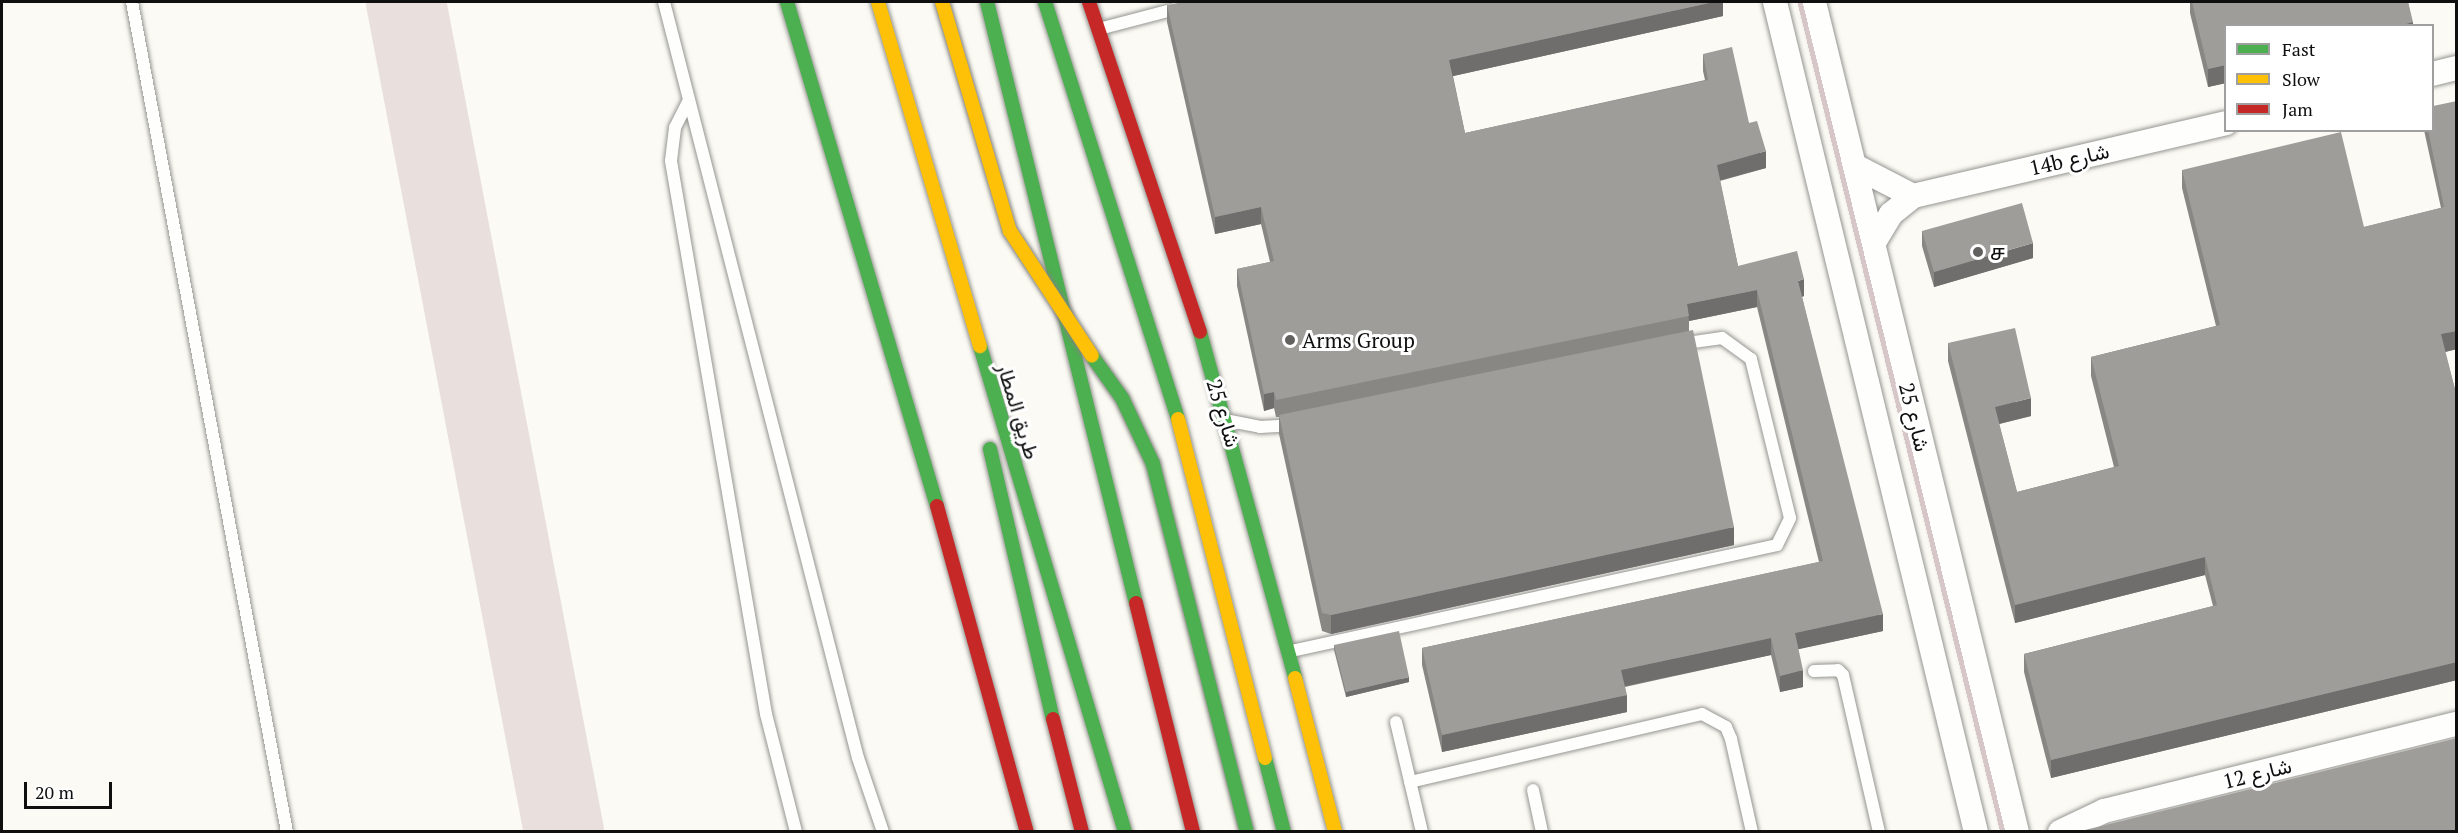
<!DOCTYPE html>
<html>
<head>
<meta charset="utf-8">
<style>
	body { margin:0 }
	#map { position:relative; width:2458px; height:833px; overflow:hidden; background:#fbfaf4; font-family:"PT Serif",Vazirmatn,"Noto Sans Tamil",serif }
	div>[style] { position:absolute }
	.taxiway>* { height:80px; margin:-40px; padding:0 40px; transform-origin:40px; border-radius:40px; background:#e9e0de }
	.roads { filter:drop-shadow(0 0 2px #959592) drop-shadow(0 0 2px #959592) }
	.lane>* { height:12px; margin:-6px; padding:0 6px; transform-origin:6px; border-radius:6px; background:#fefefd }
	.street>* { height:24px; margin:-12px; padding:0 12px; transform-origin:12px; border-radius:12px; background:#fefefd }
	.fast>* { height:14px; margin:-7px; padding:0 7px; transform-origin:7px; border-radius:7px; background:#4caf50 }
	.slow>* { height:14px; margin:-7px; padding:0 7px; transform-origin:7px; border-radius:7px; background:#ffc107 }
	.jam>* { height:14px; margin:-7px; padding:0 7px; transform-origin:7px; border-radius:7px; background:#c62828 }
	.rail>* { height:4.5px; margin:-2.25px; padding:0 2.25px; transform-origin:2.25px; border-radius:2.25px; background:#d7c6c8 }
	.bridges { filter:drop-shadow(0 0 2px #83827f) drop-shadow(0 0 2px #83827f) }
	.fast-bridge>* { height:14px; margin:-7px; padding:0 7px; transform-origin:7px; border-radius:7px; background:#4caf50 }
	.slow-bridge>* { height:14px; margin:-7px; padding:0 7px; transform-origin:7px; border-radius:7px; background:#ffc107 }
	.wall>* { inset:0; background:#898784 }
	.shaded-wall>* { inset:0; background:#6f6e6c }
	.building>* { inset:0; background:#9f9d9a }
	.dots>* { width:16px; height:16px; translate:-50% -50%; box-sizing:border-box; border:3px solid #fff; border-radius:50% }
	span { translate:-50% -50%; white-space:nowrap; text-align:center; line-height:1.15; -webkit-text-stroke:6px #fff; paint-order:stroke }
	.street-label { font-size:21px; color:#0f0f0f }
	.poi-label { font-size:21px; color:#0f0f0f }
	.left { translate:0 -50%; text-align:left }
	.frame { position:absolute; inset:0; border:3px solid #0f0f0f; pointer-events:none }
	.legend { position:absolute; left:2224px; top:24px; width:210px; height:108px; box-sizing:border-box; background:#fff; border:2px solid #9f9f9f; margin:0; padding:8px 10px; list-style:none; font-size:18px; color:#0f0f0f }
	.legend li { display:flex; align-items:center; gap:12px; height:30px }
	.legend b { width:30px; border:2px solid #9f9f9f }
	.scale { position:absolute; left:24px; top:782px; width:88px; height:27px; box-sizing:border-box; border:3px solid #0f0f0f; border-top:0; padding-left:8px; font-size:18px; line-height:21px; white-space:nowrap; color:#0f0f0f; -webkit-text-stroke:4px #fff; paint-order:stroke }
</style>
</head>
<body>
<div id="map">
	<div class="taxiway">
		<div style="left:406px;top:2px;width:845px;rotate:79.22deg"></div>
	</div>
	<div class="roads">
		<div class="lane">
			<div style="left:132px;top:2px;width:844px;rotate:79.42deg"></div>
			<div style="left:664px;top:2px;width:780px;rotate:75.61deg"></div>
			<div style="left:858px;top:758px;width:78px;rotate:71.3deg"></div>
			<div style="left:1099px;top:29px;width:106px;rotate:-14.7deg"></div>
			<div style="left:689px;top:100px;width:31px;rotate:117deg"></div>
			<div style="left:675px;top:128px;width:33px;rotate:97deg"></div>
			<div style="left:671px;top:161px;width:561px;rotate:80.25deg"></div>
			<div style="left:766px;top:714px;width:122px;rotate:75.7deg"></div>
			<div style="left:1230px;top:421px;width:31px;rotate:11deg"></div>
			<div style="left:1260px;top:427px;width:36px;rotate:-3deg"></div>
			<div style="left:1291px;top:651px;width:497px;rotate:-12.3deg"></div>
			<div style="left:1777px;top:545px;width:30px;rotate:-64deg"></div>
			<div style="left:1790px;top:518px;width:164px;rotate:-103.8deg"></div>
			<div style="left:1751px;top:359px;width:36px;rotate:-144deg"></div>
			<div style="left:1722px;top:338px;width:42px;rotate:171.9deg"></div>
			<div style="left:1814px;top:671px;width:24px;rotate:-2deg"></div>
			<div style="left:1838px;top:670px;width:7px;rotate:45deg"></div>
			<div style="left:1843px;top:675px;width:161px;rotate:77.1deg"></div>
			<div style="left:1396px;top:722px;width:113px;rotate:76.7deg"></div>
			<div style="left:1410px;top:782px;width:300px;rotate:-13.1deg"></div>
			<div style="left:1702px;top:714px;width:27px;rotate:28deg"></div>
			<div style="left:1726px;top:727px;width:13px;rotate:67deg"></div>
			<div style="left:1731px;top:739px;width:95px;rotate:77.3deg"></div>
			<div style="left:1533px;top:790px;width:43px;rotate:77.9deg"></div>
		</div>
		<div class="street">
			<div style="left:1775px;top:2px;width:854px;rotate:76.39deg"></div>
			<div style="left:1814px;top:2px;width:854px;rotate:76.26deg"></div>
			<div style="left:2432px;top:74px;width:25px;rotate:-14deg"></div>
			<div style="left:1853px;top:165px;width:68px;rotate:27.3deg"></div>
			<div style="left:1873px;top:244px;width:35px;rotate:-59deg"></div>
			<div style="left:1891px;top:214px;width:28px;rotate:-39deg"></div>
			<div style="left:1913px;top:196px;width:321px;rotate:-13.1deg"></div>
			<div style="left:2060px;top:832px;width:49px;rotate:-25.5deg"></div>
			<div style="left:2104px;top:811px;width:363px;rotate:-13.9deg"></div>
		</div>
		<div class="fast">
			<div style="left:787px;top:2px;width:526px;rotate:73.43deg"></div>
			<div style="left:987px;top:2px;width:619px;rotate:76.08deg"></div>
			<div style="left:1045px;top:2px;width:438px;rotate:72.3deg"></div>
			<div style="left:1200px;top:332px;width:359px;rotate:74.6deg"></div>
			<div style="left:980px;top:346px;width:507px;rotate:73.39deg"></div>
			<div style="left:990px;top:449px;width:277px;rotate:76.9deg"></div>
			<div style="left:1265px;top:758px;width:76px;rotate:75.6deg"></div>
		</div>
		<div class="slow">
			<div style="left:878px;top:2px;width:359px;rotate:73.5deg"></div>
			<div style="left:1178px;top:419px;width:350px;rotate:75.6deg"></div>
			<div style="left:1295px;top:678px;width:159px;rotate:75.4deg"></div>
		</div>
		<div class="jam">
			<div style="left:1089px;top:2px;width:348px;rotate:71.4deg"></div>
			<div style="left:937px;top:506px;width:338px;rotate:74.6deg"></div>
			<div style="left:1136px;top:603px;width:236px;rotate:76deg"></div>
			<div style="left:1053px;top:719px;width:117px;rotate:75.6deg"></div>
		</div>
	</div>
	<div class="rail">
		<div style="left:1800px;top:2px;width:854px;rotate:76.26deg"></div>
	</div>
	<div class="bridges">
		<div class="fast-bridge">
			<div style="left:1092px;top:356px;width:52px;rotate:54.5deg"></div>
			<div style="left:1122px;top:398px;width:73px;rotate:64.8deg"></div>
			<div style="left:1153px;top:464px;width:380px;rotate:75.7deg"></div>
		</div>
		<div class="slow-bridge">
			<div style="left:942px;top:2px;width:239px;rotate:73.5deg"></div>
			<div style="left:1010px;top:231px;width:149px;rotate:56.7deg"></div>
		</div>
	</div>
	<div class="wall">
		<div style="clip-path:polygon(1723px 2px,1723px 16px,1453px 76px,1465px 133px,1705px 80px,1703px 71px,1703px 54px,1749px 123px,1766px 168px,1720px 181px,1738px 266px,1804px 296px,1802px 297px,1883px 631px,1798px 649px,1803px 687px,1780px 692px,1771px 655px,1625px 687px,1627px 712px,1442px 752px,1422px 665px,1422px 648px,1819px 562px,1757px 307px,1689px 321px,1689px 331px,1734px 545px,1331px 634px,1322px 631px,1279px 434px,1279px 417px,1276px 417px,1274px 408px,1264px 411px,1237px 286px,1237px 269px,1270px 262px,1261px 224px,1215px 234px,1167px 22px,1167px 5px)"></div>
		<div style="clip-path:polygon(2190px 2px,2408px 2px,2413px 26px,2226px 26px,2226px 83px,2208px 87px,2190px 13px)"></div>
		<div style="clip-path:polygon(2457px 101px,2457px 349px,2445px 352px,2457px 397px,2457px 680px,2051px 778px,2024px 672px,2024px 654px,2213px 606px,2205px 575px,2015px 623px,1948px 361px,1948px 343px,2031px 416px,1999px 424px,2017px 492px,2114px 467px,2091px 376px,2091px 357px,2216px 326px,2182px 188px,2182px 170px,2364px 227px,2441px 208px,2424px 130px,2433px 130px)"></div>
		<div style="clip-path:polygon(1922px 231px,2033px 258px,1934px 287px,1922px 246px)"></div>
		<div style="clip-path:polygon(1334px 645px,1409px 682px,1346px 697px,1334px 650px)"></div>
	</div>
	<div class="shaded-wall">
		<div style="clip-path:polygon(1714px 2px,1723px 2px,1723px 16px,1449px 77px,1449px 60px)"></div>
		<div style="clip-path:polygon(2413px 22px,2413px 26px,2399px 26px)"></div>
		<div style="clip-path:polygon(2226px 65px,2226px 83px,2208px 87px,2208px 69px)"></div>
		<div style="clip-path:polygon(1766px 151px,1766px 168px,1717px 181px,1717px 165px)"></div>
		<div style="clip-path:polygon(1261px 207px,1261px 224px,1215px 234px,1215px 217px)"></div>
		<div style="clip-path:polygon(2033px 243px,2033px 258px,1934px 287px,1934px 272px)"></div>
		<div style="clip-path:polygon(1804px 279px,1804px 296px,1798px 298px,1798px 281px)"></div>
		<div style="clip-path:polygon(1757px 290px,1757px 307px,1689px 321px,1687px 304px)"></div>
		<div style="clip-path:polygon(2457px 331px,2457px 349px,2441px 353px,2441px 334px)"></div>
		<div style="clip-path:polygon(1274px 392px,1274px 408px,1264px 411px,1264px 394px)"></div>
		<div style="clip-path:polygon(2031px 398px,2031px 416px,1995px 425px,1995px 407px)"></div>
		<div style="clip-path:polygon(1734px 527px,1734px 545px,1331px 634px,1331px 615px)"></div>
		<div style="clip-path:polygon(2205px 557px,2205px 575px,2015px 623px,2015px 605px)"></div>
		<div style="clip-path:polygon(1883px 614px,1883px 631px,1795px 650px,1795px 633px)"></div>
		<div style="clip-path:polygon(1771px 638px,1771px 655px,1621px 687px,1621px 670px)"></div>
		<div style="clip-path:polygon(2457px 662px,2457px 680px,2051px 778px,2051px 760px)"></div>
		<div style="clip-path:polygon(1803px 670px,1803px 687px,1780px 692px,1780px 676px)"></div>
		<div style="clip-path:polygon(1409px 677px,1409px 682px,1346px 697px,1346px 692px)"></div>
		<div style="clip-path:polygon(1627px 695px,1627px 712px,1442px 752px,1442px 735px)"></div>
	</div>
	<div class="building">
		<div style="clip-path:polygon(1183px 2px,1714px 2px,1449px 60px,1465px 133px,1708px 80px,1703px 54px,1732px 47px,1749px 123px,1757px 121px,1766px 151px,1717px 165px,1738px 266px,1797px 251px,1804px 279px,1798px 281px,1883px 614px,1795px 633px,1803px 670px,1780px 676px,1771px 638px,1621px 670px,1627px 695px,1442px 735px,1422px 648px,1823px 561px,1757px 290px,1687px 304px,1689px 316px,1276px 400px,1274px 392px,1264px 394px,1237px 269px,1274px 261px,1261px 207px,1215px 217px,1167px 5px)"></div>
		<div style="clip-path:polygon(2192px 2px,2408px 2px,2413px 22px,2399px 26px,2226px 26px,2226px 65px,2208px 69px)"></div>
		<div style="clip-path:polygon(2457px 101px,2457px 331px,2441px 334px,2457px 397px,2457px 662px,2051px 760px,2024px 654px,2217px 605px,2205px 557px,2015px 605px,1948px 343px,2015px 328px,2031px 398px,1995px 407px,2017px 492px,2119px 466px,2091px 357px,2220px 325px,2182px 170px,2341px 132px,2364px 227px,2444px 207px,2428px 130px,2433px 130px,2433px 106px)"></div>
		<div style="clip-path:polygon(2022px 203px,2033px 243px,1934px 272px,1922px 231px)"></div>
		<div style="clip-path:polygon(1693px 330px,1734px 527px,1331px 615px,1322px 613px,1279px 415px)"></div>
		<div style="clip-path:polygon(1399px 631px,1409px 677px,1346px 692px,1334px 645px)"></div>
		<div style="clip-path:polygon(2457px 738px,2457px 831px,2081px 831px)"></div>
	</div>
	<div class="dots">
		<div style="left:1978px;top:252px;background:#62615f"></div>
		<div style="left:1290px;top:340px;background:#62615f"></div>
	</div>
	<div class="street-label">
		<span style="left:2069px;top:159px;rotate:-13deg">14b شارع</span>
		<span style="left:1019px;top:411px;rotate:73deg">طريق المطار</span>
		<span style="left:1224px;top:413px;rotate:73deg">شارع 25</span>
		<span style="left:1915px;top:417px;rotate:76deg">شارع 25</span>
		<span style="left:2257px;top:773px;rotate:-14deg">شارع 12</span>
	</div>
	<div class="poi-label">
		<span class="left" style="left:1990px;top:252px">ச</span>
		<span class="left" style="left:1302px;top:340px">Arms Group</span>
	</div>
	<div class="frame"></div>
	<ul class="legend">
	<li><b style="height:8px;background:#4caf50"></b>Fast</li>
	<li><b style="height:8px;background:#ffc107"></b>Slow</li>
	<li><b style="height:8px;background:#c62828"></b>Jam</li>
	</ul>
	<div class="scale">20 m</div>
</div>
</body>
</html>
